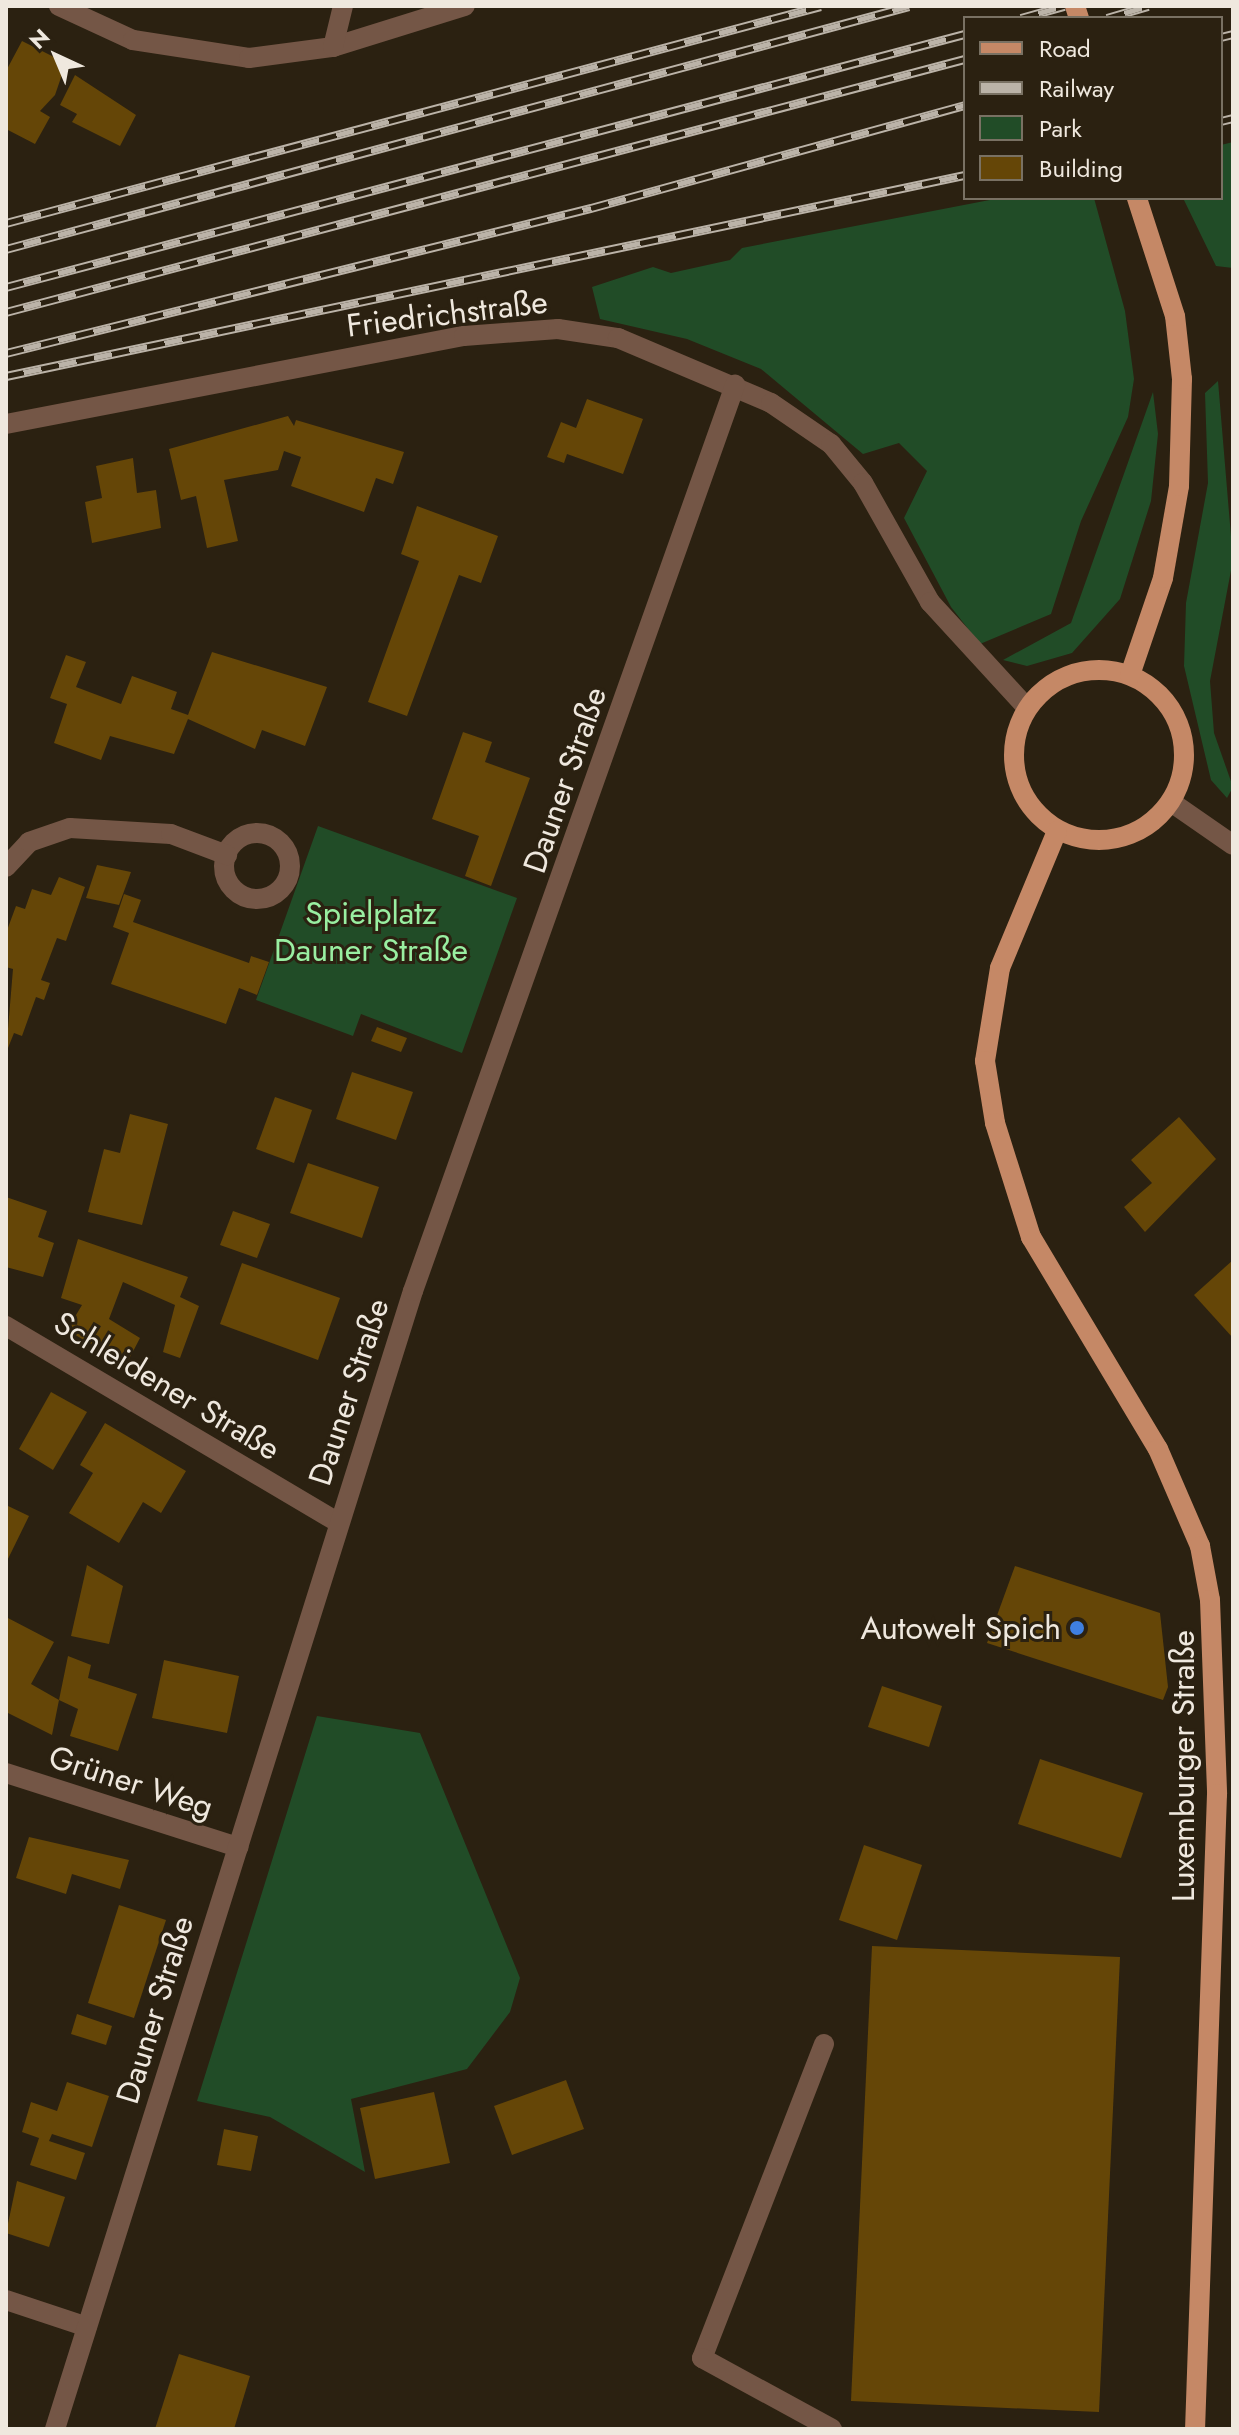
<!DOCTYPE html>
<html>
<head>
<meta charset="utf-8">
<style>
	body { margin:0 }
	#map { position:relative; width:1239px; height:2435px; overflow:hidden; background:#2b2111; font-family:Jost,sans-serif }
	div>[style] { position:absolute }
	.green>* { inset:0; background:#214c27 }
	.building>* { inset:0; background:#654607 }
	.minor>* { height:20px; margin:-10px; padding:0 10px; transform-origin:10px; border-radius:10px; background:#745646 }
	.minor>.ring { margin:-10px; padding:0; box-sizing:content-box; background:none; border:20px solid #745646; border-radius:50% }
	.major>* { height:20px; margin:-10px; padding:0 10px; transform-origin:10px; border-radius:10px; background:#c58866 }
	.major>.ring { margin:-10px; padding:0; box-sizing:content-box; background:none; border:20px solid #c58866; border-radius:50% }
	.rail>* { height:9px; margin-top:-4.5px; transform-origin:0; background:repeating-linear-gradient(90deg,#2b2111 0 18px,#bbb3a8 0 36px); box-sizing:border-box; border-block:2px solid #bbb3a8 }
	.dots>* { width:22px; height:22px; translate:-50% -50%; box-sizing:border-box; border:4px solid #2b2111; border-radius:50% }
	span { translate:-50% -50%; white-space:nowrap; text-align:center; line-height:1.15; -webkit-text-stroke:6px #2b2111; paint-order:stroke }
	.street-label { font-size:32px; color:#efe8de }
	.park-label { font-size:32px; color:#99efa1 }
	.poi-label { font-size:32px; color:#efe8de }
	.right { translate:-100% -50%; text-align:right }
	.frame { position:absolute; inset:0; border:8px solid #efe8de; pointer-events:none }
	.legend { position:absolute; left:963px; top:16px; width:260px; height:184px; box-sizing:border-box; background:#2b2111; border:2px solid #797163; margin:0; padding:10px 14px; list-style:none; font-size:24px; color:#efe8de }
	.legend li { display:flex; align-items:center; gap:16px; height:40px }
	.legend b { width:40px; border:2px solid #797163 }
	.north { position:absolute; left:16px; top:16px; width:80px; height:80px; -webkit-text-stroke:6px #2b2111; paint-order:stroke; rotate:316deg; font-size:22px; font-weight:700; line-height:32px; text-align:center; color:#efe8de }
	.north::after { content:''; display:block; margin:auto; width:28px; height:36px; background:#efe8de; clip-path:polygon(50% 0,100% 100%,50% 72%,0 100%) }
</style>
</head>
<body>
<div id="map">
	<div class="green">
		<div style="clip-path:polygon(1233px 142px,1233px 268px,1216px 266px,1183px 198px,1221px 198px,1221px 145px)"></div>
		<div style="clip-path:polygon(1000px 198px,1094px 198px,1125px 311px,1134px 379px,1128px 417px,1081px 521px,1051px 614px,980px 644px,951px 607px,904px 518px,927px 471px,899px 443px,863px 454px,761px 369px,687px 339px,600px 319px,592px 287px,653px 267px,671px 273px,730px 260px,742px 248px)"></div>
		<div style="clip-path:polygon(1218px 381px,1233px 560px,1210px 681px,1214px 733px,1233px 787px,1227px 798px,1211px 780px,1184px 666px,1186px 603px,1208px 483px,1205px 393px)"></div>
		<div style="clip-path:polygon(1153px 392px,1158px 434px,1151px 501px,1120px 599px,1072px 653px,1027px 666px,1003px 660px,1071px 623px)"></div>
		<div style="clip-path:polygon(318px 826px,517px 898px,462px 1053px,361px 1014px,353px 1036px,256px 1000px)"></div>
		<div style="clip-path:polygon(317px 1716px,420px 1733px,520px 1978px,510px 2012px,467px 2069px,351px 2099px,365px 2172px,270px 2117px,197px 2101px)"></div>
	</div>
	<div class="building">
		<div style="clip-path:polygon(22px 41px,66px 63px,55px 95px,40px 111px,50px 117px,35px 144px,6px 129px,6px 71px)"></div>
		<div style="clip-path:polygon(75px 75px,136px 115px,120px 146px,72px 122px,77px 114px,60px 105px)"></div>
		<div style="clip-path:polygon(587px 399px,643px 419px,623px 474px,567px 454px,564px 463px,547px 457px,561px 422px,576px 428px)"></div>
		<div style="clip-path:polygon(288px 416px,294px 426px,296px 420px,404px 452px,393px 484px,376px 478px,364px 512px,291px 486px,301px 457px,284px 451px,278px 470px,224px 480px,238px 541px,207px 548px,196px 496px,181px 500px,169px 449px)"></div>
		<div style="clip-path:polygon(133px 458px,137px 493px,156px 490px,161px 528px,92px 543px,85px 502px,102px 498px,96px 466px)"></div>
		<div style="clip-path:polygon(417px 506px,498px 536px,481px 583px,459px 575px,407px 716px,368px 702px,419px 561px,401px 554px)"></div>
		<div style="clip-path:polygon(212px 652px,327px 687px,305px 746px,262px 730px,255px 749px,188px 719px,174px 754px,110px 736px,101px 760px,54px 743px,67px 704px,50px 698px,66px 655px,86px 662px,76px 687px,121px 704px,132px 676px,177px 692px,171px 709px,188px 715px)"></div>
		<div style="clip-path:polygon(463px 732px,492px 742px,485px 762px,530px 778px,491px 886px,465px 876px,479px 836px,432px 819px)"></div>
		<div style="clip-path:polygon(97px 865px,131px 872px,119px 905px,86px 898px)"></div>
		<div style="clip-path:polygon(59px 877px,85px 887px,66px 941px,57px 938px,41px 980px,50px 983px,44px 1000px,36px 997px,22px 1036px,14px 1033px,6px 1053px,13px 969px,6px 967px,6px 933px,16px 906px,25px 909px,32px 889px,51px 895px)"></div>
		<div style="clip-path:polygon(124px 894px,141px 900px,133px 922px,249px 963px,251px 956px,269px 962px,257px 995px,239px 988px,226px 1024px,111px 984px,129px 933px,113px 927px)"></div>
		<div style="clip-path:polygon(377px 1027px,407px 1038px,401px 1052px,371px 1041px)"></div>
		<div style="clip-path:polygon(352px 1072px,413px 1092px,396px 1140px,336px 1119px)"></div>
		<div style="clip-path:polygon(275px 1097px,312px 1110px,294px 1163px,256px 1149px)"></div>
		<div style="clip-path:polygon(130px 1114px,168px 1124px,142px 1225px,88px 1212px,104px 1149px,120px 1153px)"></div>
		<div style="clip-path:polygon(1179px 1117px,1216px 1159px,1145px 1232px,1124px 1207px,1152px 1183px,1131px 1160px)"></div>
		<div style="clip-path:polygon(308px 1163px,379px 1187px,362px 1238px,290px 1213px)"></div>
		<div style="clip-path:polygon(6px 1197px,47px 1211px,38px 1237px,54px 1243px,43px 1277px,6px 1267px)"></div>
		<div style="clip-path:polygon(233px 1211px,270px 1224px,257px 1258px,220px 1245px)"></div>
		<div style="clip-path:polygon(78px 1239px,188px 1277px,180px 1297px,199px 1306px,180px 1358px,163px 1352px,175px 1305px,123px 1282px,109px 1319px,140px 1338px,126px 1365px,67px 1330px,82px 1305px,61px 1298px)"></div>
		<div style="clip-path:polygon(1233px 1260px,1233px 1338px,1194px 1295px)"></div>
		<div style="clip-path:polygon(242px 1263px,340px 1298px,318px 1360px,220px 1324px)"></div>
		<div style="clip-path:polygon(51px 1392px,87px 1412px,53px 1470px,19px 1449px)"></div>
		<div style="clip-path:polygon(105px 1423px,186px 1471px,161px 1513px,143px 1502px,119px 1543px,69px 1513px,93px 1473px,80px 1465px)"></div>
		<div style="clip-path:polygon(6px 1505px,29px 1516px,6px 1563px)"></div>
		<div style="clip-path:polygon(87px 1565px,123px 1586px,109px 1644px,71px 1636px)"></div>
		<div style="clip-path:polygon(1015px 1566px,1160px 1613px,1168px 1687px,1163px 1700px,987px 1643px)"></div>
		<div style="clip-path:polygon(6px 1617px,54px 1642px,31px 1684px,59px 1700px,52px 1735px,6px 1712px)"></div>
		<div style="clip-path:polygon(68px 1656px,91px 1665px,88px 1678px,137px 1694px,118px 1751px,70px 1736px,78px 1709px,59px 1700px)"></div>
		<div style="clip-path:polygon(164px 1660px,239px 1676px,227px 1733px,152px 1718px)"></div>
		<div style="clip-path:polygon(882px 1686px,942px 1706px,929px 1747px,868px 1727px)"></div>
		<div style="clip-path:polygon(1040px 1759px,1143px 1793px,1121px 1858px,1018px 1824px)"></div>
		<div style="clip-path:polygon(29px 1837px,129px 1860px,120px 1889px,72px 1874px,66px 1894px,16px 1878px)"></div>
		<div style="clip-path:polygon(864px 1845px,922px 1865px,897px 1940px,839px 1920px)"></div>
		<div style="clip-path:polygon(119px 1905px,166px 1920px,134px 2018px,88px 2003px)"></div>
		<div style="clip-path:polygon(872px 1946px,1120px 1957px,1099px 2412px,851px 2401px)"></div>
		<div style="clip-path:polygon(77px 2014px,112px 2026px,106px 2045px,71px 2034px)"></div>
		<div style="clip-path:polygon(566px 2080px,584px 2129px,512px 2155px,494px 2106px)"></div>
		<div style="clip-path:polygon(67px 2082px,109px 2096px,92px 2147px,52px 2134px,49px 2141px,85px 2153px,76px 2180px,30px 2165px,39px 2138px,22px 2132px,31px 2102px,57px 2111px)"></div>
		<div style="clip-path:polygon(434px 2092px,450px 2163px,375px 2179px,360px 2108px)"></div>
		<div style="clip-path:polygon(224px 2129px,258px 2136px,251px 2171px,217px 2165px)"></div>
		<div style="clip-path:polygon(17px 2181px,65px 2197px,49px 2247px,6px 2233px)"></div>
		<div style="clip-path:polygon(179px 2354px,250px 2376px,234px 2429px,155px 2429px)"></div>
	</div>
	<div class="minor">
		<div style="left:59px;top:6px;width:81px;rotate:24.7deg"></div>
		<div style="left:133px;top:40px;width:117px;rotate:8.8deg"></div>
		<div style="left:249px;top:58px;width:85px;rotate:-7.5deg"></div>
		<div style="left:333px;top:47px;width:138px;rotate:-17.3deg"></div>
		<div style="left:333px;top:47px;width:42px;rotate:-76.3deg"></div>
		<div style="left:6px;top:424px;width:466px;rotate:-10.9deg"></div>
		<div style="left:464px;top:336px;width:94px;rotate:-4.3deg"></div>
		<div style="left:558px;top:329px;width:61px;rotate:8.5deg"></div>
		<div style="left:618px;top:338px;width:166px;rotate:23deg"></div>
		<div style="left:771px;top:403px;width:73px;rotate:34.3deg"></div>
		<div style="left:831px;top:444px;width:50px;rotate:50.6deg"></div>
		<div style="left:863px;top:483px;width:137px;rotate:60.6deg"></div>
		<div style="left:930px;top:602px;width:144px;rotate:47.5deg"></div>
		<div style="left:1171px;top:802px;width:75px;rotate:34.7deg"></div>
		<div class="ring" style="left:224px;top:833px;width:46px;height:46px"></div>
		<div style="left:6px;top:867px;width:34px;rotate:-47deg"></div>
		<div style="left:29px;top:842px;width:43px;rotate:-18.9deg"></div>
		<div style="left:70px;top:828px;width:101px;rotate:3.4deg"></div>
		<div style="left:171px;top:834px;width:60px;rotate:20.6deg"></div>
		<div style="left:6px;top:1326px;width:386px;rotate:30.6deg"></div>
		<div style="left:6px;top:1773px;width:244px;rotate:17.7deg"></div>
		<div style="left:824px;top:2044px;width:337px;rotate:111.2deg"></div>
		<div style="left:702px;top:2358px;width:148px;rotate:28.6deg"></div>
		<div style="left:6px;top:2300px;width:85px;rotate:18.4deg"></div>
		<div style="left:55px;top:2429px;width:1193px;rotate:-72.54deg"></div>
		<div style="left:413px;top:1291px;width:962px;rotate:-70.43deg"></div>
	</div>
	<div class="major">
		<div style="left:1075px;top:6px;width:13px;rotate:72deg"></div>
		<div class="ring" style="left:1014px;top:670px;width:150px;height:150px"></div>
		<div style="left:1130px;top:675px;width:102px;rotate:-71.2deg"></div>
		<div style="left:1163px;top:578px;width:93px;rotate:-80.1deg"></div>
		<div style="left:1179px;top:486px;width:107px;rotate:-88.4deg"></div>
		<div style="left:1182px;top:379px;width:63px;rotate:-96.3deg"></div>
		<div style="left:1175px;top:316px;width:124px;rotate:-107.9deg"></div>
		<div style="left:1057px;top:831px;width:148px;rotate:112.6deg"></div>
		<div style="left:1000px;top:968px;width:94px;rotate:99.2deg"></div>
		<div style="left:985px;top:1061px;width:63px;rotate:80.8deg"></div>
		<div style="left:995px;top:1123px;width:120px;rotate:72.5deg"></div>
		<div style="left:1031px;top:1237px;width:247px;rotate:59.1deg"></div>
		<div style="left:1158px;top:1449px;width:106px;rotate:66.6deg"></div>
		<div style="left:1200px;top:1546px;width:55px;rotate:79.5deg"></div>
		<div style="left:1210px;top:1600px;width:194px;rotate:87.9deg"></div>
		<div style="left:1217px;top:1794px;width:635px;rotate:91.98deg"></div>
	</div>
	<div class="rail">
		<div style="left:1021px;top:18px;width:45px;rotate:-15.6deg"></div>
		<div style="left:1107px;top:18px;width:43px;rotate:-16.3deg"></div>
		<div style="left:1221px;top:37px;width:12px;rotate:-14deg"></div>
		<div style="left:1221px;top:121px;width:12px;rotate:-14deg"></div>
		<div style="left:6px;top:223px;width:843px;rotate:-14.91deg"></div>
		<div style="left:6px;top:249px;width:935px;rotate:-15.06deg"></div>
		<div style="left:6px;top:287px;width:992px;rotate:-14.78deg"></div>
		<div style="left:6px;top:312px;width:992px;rotate:-14.78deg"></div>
		<div style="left:6px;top:353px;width:603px;rotate:-13.92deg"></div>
		<div style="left:591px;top:208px;width:388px;rotate:-15.4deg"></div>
		<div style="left:6px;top:376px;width:980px;rotate:-11.84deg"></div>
	</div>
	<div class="dots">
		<div style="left:1077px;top:1628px;background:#3f7fe0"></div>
	</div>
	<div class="street-label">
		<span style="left:447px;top:314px;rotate:-7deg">Friedrichstraße</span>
		<span style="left:565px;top:780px;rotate:-71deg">Dauner Straße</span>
		<span style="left:167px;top:1386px;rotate:31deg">Schleidener Straße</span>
		<span style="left:349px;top:1392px;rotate:-72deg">Dauner Straße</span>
		<span style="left:1183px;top:1766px;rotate:-90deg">Luxemburger Straße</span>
		<span style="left:131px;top:1782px;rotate:18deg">Grüner Weg</span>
		<span style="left:155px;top:2010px;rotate:-73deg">Dauner Straße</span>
	</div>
	<div class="park-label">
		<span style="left:371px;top:932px">Spielplatz<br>Dauner Straße</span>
	</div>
	<div class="poi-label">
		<span class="right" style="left:1061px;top:1628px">Autowelt Spich</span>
	</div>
	<div class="frame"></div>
	<ul class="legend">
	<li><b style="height:10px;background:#c58866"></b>Road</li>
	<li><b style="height:10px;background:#bbb3a8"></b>Railway</li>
	<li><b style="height:22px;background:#214c27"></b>Park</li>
	<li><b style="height:22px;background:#654607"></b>Building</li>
	</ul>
	<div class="north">N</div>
</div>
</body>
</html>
